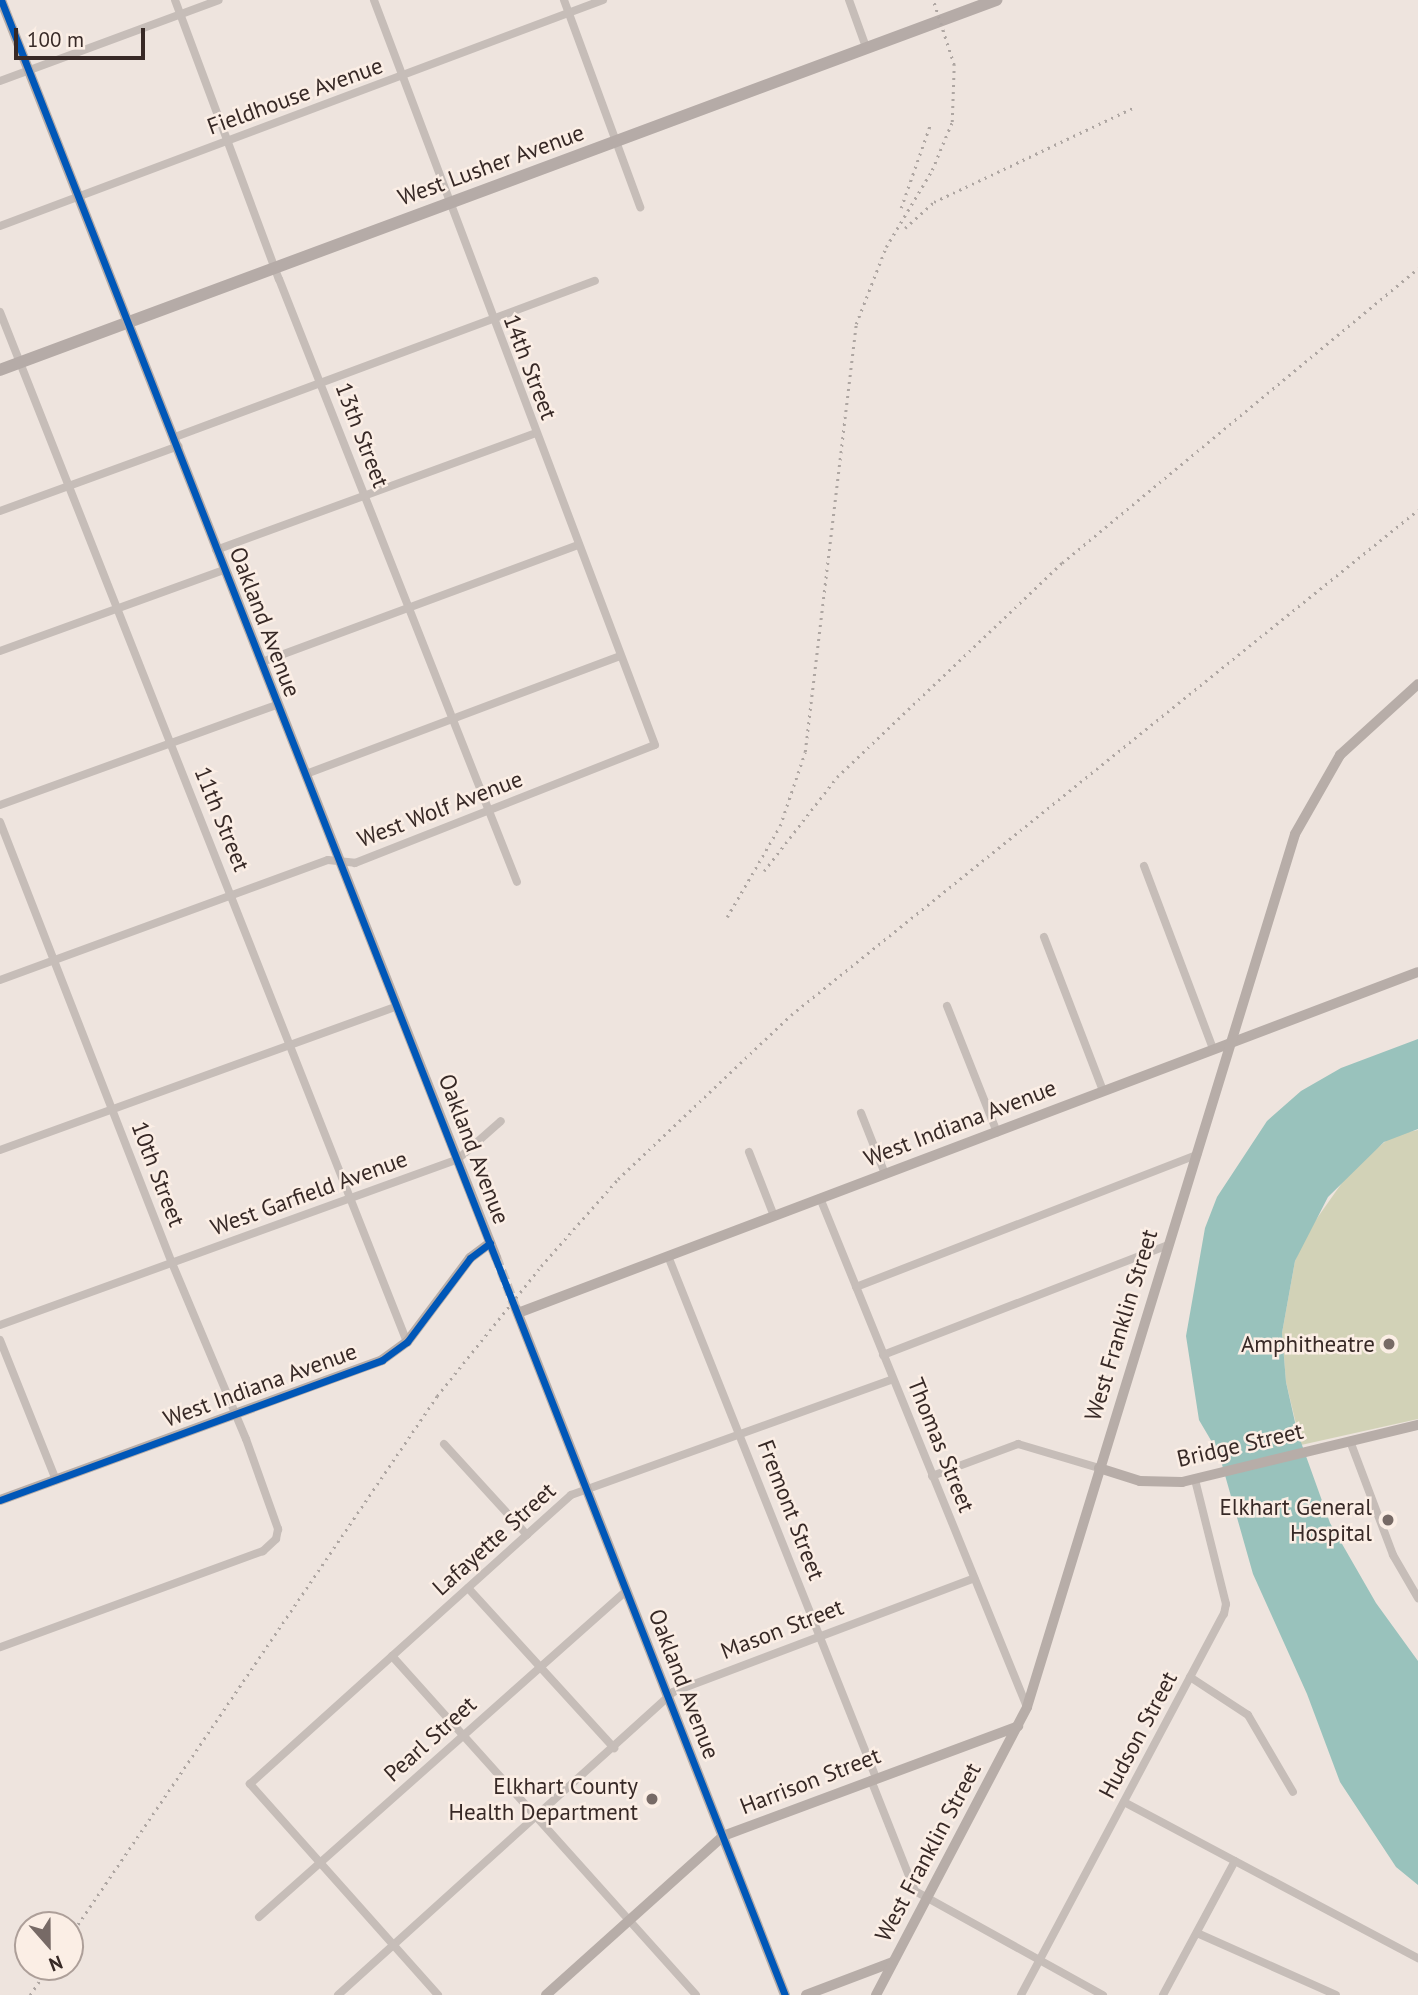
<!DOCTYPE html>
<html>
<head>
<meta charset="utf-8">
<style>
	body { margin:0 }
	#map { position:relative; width:1418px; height:1995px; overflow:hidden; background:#eee4de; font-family:"PT Sans",sans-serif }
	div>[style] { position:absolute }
	.green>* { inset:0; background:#d2d2b7 }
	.water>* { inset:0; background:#99c2bc }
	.secondary-tunnel>* { height:10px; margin-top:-5px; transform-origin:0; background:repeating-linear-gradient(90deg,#c9bfb9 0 10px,transparent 0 15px) }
	.street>* { height:8px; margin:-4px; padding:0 4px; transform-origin:4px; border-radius:4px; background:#c6bdb8 }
	.secondary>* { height:10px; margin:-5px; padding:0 5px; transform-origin:5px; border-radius:5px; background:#b7ada8 }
	.primary>* { height:12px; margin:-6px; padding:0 6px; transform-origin:6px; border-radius:6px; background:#b5aba7 }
	.rail>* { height:2.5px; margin-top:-1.25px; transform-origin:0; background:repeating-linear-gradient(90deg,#aea6a2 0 2px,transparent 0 7px) }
	.cycleway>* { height:7px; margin:-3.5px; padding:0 3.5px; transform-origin:3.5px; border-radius:3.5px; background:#0057b8 }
	.dots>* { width:19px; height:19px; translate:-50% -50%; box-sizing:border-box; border:4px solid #fbeee5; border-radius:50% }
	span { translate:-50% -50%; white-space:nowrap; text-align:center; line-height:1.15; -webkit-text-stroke:5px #fbeee5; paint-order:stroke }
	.street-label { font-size:23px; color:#372926 }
	.poi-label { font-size:23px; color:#372926 }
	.right { translate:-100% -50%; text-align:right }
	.north { position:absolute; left:14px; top:1911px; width:70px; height:70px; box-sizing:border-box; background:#fbeee5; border:2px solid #ad9f99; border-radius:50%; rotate:159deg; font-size:19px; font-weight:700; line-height:28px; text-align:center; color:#372926 }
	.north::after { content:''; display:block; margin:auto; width:24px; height:32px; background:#776a66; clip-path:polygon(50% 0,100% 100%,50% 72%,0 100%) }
	.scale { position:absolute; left:14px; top:28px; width:131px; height:32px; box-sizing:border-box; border:4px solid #372926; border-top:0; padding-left:9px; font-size:21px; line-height:24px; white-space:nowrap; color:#372926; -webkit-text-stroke:5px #fbeee5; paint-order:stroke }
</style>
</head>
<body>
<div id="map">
	<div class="green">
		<div style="clip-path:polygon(1418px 1130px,1418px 1419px,1301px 1445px,1286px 1382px,1282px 1333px,1295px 1261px,1308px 1231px,1351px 1170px,1393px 1135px)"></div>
	</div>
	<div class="water">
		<div style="clip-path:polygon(1418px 1039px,1418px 1129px,1384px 1142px,1328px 1197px,1295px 1261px,1282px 1333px,1286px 1382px,1297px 1431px,1330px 1523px,1376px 1603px,1418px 1661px,1418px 1885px,1396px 1867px,1340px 1782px,1307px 1694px,1253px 1574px,1219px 1454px,1199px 1420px,1186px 1336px,1205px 1228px,1217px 1197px,1267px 1121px,1301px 1091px,1341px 1068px)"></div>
	</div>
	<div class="secondary-tunnel">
		<div style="left:496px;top:1257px;width:56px;rotate:69deg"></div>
	</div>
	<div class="street">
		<div style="left:175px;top:0;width:298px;rotate:69.6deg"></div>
		<div style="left:279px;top:279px;width:648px;rotate:68.46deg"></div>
		<div style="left:564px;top:0;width:221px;rotate:69.8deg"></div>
		<div style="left:849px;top:0;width:50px;rotate:70.1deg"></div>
		<div style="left:0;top:81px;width:233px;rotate:-20.3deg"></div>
		<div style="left:0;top:226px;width:644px;rotate:-20.55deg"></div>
		<div style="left:0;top:312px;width:1107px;rotate:68.44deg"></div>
		<div style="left:175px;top:437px;width:448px;rotate:-20.4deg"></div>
		<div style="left:0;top:511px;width:190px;rotate:-20deg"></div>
		<div style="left:216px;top:550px;width:340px;rotate:-20.1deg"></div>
		<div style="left:0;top:651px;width:238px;rotate:-19.9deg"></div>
		<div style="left:262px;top:662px;width:337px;rotate:-20.3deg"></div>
		<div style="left:306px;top:774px;width:335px;rotate:-20.6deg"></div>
		<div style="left:0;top:805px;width:294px;rotate:-19.9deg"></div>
		<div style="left:0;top:822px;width:473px;rotate:68.7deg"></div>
		<div style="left:172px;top:1263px;width:191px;rotate:67.2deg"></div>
		<div style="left:246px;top:1439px;width:96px;rotate:70.4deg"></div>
		<div style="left:278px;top:1529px;width:10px;rotate:101deg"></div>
		<div style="left:276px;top:1539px;width:18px;rotate:137deg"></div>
		<div style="left:263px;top:1551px;width:280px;rotate:159.9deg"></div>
		<div style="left:1144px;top:866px;width:196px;rotate:69.3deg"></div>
		<div style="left:1044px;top:937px;width:165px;rotate:69deg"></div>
		<div style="left:0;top:980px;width:349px;rotate:-20.1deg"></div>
		<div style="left:328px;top:860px;width:27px;rotate:6deg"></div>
		<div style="left:355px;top:863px;width:322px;rotate:-21.5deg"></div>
		<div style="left:655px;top:745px;width:796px;rotate:-110.67deg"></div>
		<div style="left:947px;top:1006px;width:136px;rotate:68.4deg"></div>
		<div style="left:861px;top:1113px;width:66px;rotate:68.5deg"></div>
		<div style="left:0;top:1150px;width:423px;rotate:-19.9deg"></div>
		<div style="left:749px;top:1152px;width:69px;rotate:68.7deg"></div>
		<div style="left:820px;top:1198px;width:549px;rotate:67.87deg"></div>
		<div style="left:668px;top:1256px;width:562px;rotate:68.27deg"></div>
		<div style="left:856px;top:1287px;width:366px;rotate:-21.2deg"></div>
		<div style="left:0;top:1325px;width:487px;rotate:-19.9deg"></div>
		<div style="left:458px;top:1159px;width:57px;rotate:-41.5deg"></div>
		<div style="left:0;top:1340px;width:151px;rotate:68.2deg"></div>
		<div style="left:883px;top:1355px;width:305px;rotate:-21.1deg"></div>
		<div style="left:1350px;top:1441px;width:122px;rotate:69.3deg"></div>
		<div style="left:1393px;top:1555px;width:50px;rotate:59.8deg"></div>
		<div style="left:444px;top:1444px;width:123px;rotate:47.6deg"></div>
		<div style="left:932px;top:1476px;width:92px;rotate:-20.4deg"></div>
		<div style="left:1018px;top:1444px;width:84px;rotate:16.5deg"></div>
		<div style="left:468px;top:1588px;width:217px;rotate:47.6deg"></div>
		<div style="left:392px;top:1656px;width:455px;rotate:48.1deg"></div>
		<div style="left:1190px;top:1677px;width:69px;rotate:33.2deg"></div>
		<div style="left:1248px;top:1715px;width:89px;rotate:59.7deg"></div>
		<div style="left:871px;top:1780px;width:119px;rotate:68.4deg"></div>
		<div style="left:915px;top:1891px;width:215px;rotate:29deg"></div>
		<div style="left:1124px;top:1802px;width:333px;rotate:28deg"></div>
		<div style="left:259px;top:1917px;width:492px;rotate:-41.6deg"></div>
		<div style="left:1197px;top:1933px;width:152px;rotate:24deg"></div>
		<div style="left:338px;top:1995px;width:452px;rotate:-42.1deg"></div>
		<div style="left:673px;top:1692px;width:322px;rotate:-20.7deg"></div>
		<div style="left:438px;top:1995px;width:283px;rotate:-131.7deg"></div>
		<div style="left:250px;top:1784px;width:432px;rotate:-42deg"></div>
		<div style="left:571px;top:1495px;width:342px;rotate:-19.8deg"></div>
		<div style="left:1021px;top:1995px;width:432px;rotate:-62deg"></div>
		<div style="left:1224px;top:1614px;width:10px;rotate:-79deg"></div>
		<div style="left:1226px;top:1604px;width:128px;rotate:-104deg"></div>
		<div style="left:1163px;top:1995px;width:152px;rotate:-61.8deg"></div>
	</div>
	<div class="secondary">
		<div style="left:1px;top:0;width:1351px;rotate:68.51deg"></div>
		<div style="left:516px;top:1309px;width:737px;rotate:68.59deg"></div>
		<div style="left:518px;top:1313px;width:962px;rotate:-20.75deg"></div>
		<div style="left:1099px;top:1468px;width:43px;rotate:17.6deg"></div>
		<div style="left:1140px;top:1481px;width:42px;rotate:1.4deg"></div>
		<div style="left:1182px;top:1482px;width:243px;rotate:-13.6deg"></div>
		<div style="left:0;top:1500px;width:407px;rotate:-20.1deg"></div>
		<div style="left:382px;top:1360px;width:31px;rotate:-36deg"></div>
		<div style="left:407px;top:1342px;width:105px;rotate:-53.1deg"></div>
		<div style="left:470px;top:1258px;width:25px;rotate:-37deg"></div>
		<div style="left:546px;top:1995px;width:238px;rotate:-41.9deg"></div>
		<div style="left:723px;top:1836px;width:315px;rotate:-20.4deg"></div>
		<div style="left:806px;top:1995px;width:93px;rotate:-20.8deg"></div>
		<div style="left:876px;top:1995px;width:325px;rotate:-62.3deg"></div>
		<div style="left:1027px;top:1707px;width:913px;rotate:-72.93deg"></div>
		<div style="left:1295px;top:834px;width:91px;rotate:-60.3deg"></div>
		<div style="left:1340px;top:755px;width:105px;rotate:-42.3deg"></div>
	</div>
	<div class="primary">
		<div style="left:0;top:370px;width:1063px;rotate:-20.38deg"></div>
	</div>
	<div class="rail">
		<div style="left:901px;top:208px;width:88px;rotate:-70.7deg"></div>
		<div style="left:905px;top:228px;width:39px;rotate:-42deg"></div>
		<div style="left:934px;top:202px;width:220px;rotate:-25.3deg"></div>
		<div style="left:764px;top:871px;width:119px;rotate:-52.2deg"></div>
		<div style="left:837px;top:777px;width:311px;rotate:-43.6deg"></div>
		<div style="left:1062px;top:563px;width:462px;rotate:-39.6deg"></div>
		<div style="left:727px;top:917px;width:105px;rotate:-59.8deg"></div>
		<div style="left:780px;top:826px;width:78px;rotate:-71.3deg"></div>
		<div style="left:805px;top:752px;width:431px;rotate:-83.2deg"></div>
		<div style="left:856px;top:324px;width:83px;rotate:-68.7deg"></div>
		<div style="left:886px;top:247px;width:90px;rotate:-59.1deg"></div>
		<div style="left:932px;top:170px;width:52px;rotate:-67.4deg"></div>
		<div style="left:952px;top:122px;width:57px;rotate:-88deg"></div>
		<div style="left:954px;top:65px;width:68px;rotate:-107.9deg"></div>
		<div style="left:70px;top:1936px;width:653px;rotate:-55.8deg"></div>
		<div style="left:437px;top:1396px;width:166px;rotate:-51.3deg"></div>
		<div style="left:541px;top:1266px;width:116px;rotate:-48.5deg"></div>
		<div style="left:618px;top:1179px;width:238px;rotate:-43.5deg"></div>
		<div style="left:791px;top:1015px;width:805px;rotate:-38.85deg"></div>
		<div style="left:30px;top:1995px;width:34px;rotate:-56deg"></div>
	</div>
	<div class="cycleway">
		<div style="left:1px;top:0;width:2144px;rotate:68.55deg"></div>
		<div style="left:0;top:1500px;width:407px;rotate:-20.1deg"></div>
		<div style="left:382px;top:1360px;width:31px;rotate:-36deg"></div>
		<div style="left:407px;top:1342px;width:105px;rotate:-53.1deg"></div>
		<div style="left:470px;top:1258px;width:25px;rotate:-37deg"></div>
	</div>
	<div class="dots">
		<div style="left:1389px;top:1344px;background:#776a66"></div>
		<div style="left:1388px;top:1520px;background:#776a66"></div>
		<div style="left:652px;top:1799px;background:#776a66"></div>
	</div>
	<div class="street-label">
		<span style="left:295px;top:96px;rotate:-20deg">Fieldhouse Avenue</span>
		<span style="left:491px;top:165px;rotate:-20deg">West Lusher Avenue</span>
		<span style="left:530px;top:367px;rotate:69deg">14th Street</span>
		<span style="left:362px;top:435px;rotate:69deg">13th Street</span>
		<span style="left:265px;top:622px;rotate:69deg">Oakland Avenue</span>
		<span style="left:440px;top:809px;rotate:-21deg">West Wolf Avenue</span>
		<span style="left:222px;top:819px;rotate:68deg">11th Street</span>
		<span style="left:960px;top:1123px;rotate:-21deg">West Indiana Avenue</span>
		<span style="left:474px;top:1149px;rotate:69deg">Oakland Avenue</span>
		<span style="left:158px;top:1174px;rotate:69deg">10th Street</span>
		<span style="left:309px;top:1193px;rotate:-20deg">West Garfield Avenue</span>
		<span style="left:1121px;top:1325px;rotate:-73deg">West Franklin Street</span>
		<span style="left:260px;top:1385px;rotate:-20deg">West Indiana Avenue</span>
		<span style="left:941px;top:1445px;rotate:68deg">Thomas Street</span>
		<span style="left:1240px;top:1445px;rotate:-13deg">Bridge Street</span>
		<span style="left:791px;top:1510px;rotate:69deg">Fremont Street</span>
		<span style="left:494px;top:1539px;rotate:-42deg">Lafayette Street</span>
		<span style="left:782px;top:1629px;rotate:-21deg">Mason Street</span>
		<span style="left:684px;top:1684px;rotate:69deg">Oakland Avenue</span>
		<span style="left:1138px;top:1735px;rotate:-62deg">Hudson Street</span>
		<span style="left:430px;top:1739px;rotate:-42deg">Pearl Street</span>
		<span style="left:810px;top:1781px;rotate:-21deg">Harrison Street</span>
		<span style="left:928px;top:1852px;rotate:-62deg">West Franklin Street</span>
	</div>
	<div class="poi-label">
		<span class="right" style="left:1375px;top:1344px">Amphitheatre</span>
		<span class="right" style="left:1372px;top:1520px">Elkhart General<br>Hospital</span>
		<span class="right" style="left:638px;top:1799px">Elkhart County<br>Health Department</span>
	</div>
	<div class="north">N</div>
	<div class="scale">100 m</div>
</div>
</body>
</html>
